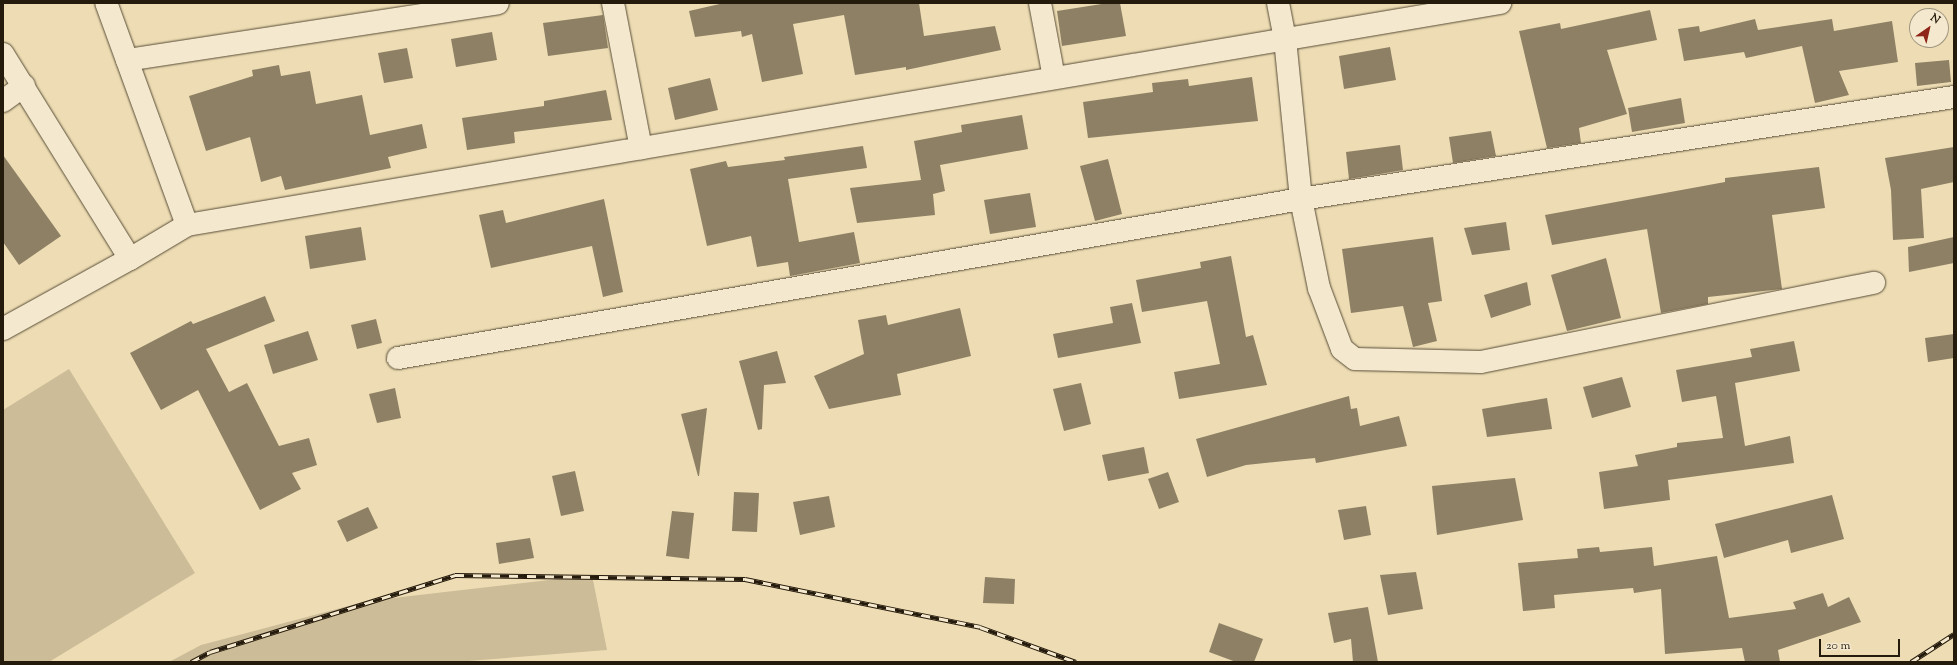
<!DOCTYPE html>
<html>
<head>
<meta charset="utf-8">
<style>
	body { margin:0 }
	#map { position:relative; width:1957px; height:665px; overflow:hidden; background:#eeddb4; font-family:"Sorts Mill Goudy",serif }
	div>[style] { position:absolute }
	.green>* { inset:0; background:#ccbc98 }
	.building>* { inset:0; background:#8e8064 }
	.roads { filter:drop-shadow(0 0 1px #574c37) drop-shadow(0 0 1px #574c37) }
	.street>* { height:22px; margin:-11px; padding:0 11px; transform-origin:11px; border-radius:11px; background:#f4e9ce }
	.secondary>* { height:22px; margin:-11px; padding:0 11px; transform-origin:11px; border-radius:11px; background:#f4e9ce }
	.rail>* { height:4.5px; margin-top:-2.25px; transform-origin:0; background:repeating-linear-gradient(90deg,#f4e9ce 0 9px,#251b0d 0 18px); box-sizing:border-box; border-block:1px solid #251b0d }
	span { translate:-50% -50%; white-space:nowrap; text-align:center; line-height:1.15; -webkit-text-stroke:4px #f4e9ce; paint-order:stroke }
	.frame { position:absolute; inset:0; border:4px solid #251b0d; pointer-events:none }
	.north { position:absolute; left:1909px; top:8px; width:40px; height:40px; box-sizing:border-box; background:#f4e9ce; border:1px solid #a19781; border-radius:50%; rotate:34deg; font-size:11px; font-weight:700; line-height:16px; text-align:center; color:#251b0d }
	.north::after { content:''; display:block; margin:auto; width:14px; height:18px; background:#8f2418; clip-path:polygon(50% 0,100% 100%,50% 72%,0 100%) }
	.scale { position:absolute; left:1819px; top:639px; width:81px; height:18px; box-sizing:border-box; border:2px solid #251b0d; border-top:0; padding-left:5px; font-size:12px; line-height:14px; white-space:nowrap; color:#251b0d; -webkit-text-stroke:3px #f4e9ce; paint-order:stroke }
</style>
</head>
<body>
<div id="map">
	<div class="green">
		<div style="clip-path:polygon(69px 369px,195px 573px,49px 662px,3px 662px,3px 410px)"></div>
		<div style="clip-path:polygon(592px 575px,607px 650px,456px 662px,169px 662px,201px 645px,367px 601px)"></div>
	</div>
	<div class="building">
		<div style="clip-path:polygon(724px 3px,919px 3px,924px 36px,995px 26px,1001px 50px,906px 70px,906px 67px,855px 75px,844px 15px,793px 24px,803px 74px,762px 82px,752px 34px,742px 37px,741px 31px,695px 37px,689px 11px)"></div>
		<div style="clip-path:polygon(1108px 3px,1120px 3px,1126px 36px,1062px 46px,1057px 11px)"></div>
		<div style="clip-path:polygon(1650px 10px,1657px 40px,1607px 50px,1627px 114px,1579px 128px,1581px 143px,1547px 148px,1519px 31px,1560px 23px,1561px 29px)"></div>
		<div style="clip-path:polygon(603px 15px,608px 48px,548px 56px,543px 23px)"></div>
		<div style="clip-path:polygon(1755px 19px,1758px 30px,1832px 19px,1834px 31px,1892px 21px,1898px 62px,1839px 71px,1849px 95px,1815px 103px,1802px 46px,1746px 58px,1744px 52px,1684px 61px,1678px 29px,1699px 26px,1700px 32px)"></div>
		<div style="clip-path:polygon(492px 32px,497px 60px,456px 67px,451px 39px)"></div>
		<div style="clip-path:polygon(1390px 47px,1396px 80px,1344px 89px,1339px 56px)"></div>
		<div style="clip-path:polygon(407px 48px,413px 78px,384px 83px,378px 53px)"></div>
		<div style="clip-path:polygon(1949px 60px,1951px 82px,1917px 86px,1915px 63px)"></div>
		<div style="clip-path:polygon(279px 65px,281px 76px,310px 71px,316px 104px,362px 95px,370px 135px,422px 124px,427px 148px,388px 157px,391px 168px,285px 190px,281px 176px,261px 182px,250px 137px,206px 151px,189px 96px,253px 76px,252px 70px)"></div>
		<div style="clip-path:polygon(1252px 77px,1258px 121px,1088px 138px,1083px 102px,1153px 92px,1152px 83px,1188px 79px,1189px 86px)"></div>
		<div style="clip-path:polygon(710px 78px,718px 110px,675px 120px,668px 88px)"></div>
		<div style="clip-path:polygon(606px 90px,612px 120px,514px 132px,515px 143px,467px 150px,462px 118px,544px 106px,544px 101px)"></div>
		<div style="clip-path:polygon(1681px 98px,1685px 123px,1632px 132px,1628px 108px)"></div>
		<div style="clip-path:polygon(1022px 115px,1028px 149px,940px 165px,945px 191px,933px 194px,935px 215px,857px 223px,850px 188px,921px 180px,914px 141px,962px 132px,961px 125px)"></div>
		<div style="clip-path:polygon(1491px 131px,1496px 156px,1453px 163px,1449px 137px)"></div>
		<div style="clip-path:polygon(1400px 145px,1403px 170px,1349px 179px,1346px 152px)"></div>
		<div style="clip-path:polygon(863px 146px,867px 168px,788px 179px,799px 242px,854px 232px,860px 263px,790px 276px,788px 262px,757px 267px,751px 236px,707px 246px,690px 169px,726px 161px,728px 167px,785px 160px,784px 157px)"></div>
		<div style="clip-path:polygon(1954px 147px,1954px 182px,1921px 189px,1924px 238px,1893px 240px,1891px 190px,1885px 158px)"></div>
		<div style="clip-path:polygon(3px 155px,61px 236px,19px 265px,3px 242px)"></div>
		<div style="clip-path:polygon(1108px 159px,1122px 214px,1095px 221px,1080px 166px)"></div>
		<div style="clip-path:polygon(1819px 167px,1825px 208px,1772px 215px,1782px 289px,1708px 297px,1708px 304px,1661px 313px,1647px 229px,1552px 245px,1545px 215px,1725px 182px,1725px 178px)"></div>
		<div style="clip-path:polygon(1030px 193px,1036px 227px,990px 234px,984px 200px)"></div>
		<div style="clip-path:polygon(604px 199px,623px 292px,603px 297px,592px 246px,491px 268px,479px 215px,503px 210px,506px 223px)"></div>
		<div style="clip-path:polygon(1506px 222px,1510px 250px,1472px 255px,1464px 228px)"></div>
		<div style="clip-path:polygon(361px 227px,366px 260px,310px 269px,305px 236px)"></div>
		<div style="clip-path:polygon(1433px 237px,1442px 301px,1428px 303px,1437px 341px,1413px 347px,1403px 306px,1351px 313px,1342px 249px)"></div>
		<div style="clip-path:polygon(1954px 237px,1954px 263px,1909px 272px,1908px 247px)"></div>
		<div style="clip-path:polygon(1231px 256px,1246px 337px,1253px 335px,1267px 385px,1179px 399px,1174px 372px,1220px 364px,1207px 301px,1142px 312px,1136px 280px,1201px 268px,1200px 262px)"></div>
		<div style="clip-path:polygon(1606px 258px,1621px 318px,1567px 331px,1551px 275px)"></div>
		<div style="clip-path:polygon(1527px 282px,1531px 305px,1491px 318px,1484px 295px)"></div>
		<div style="clip-path:polygon(265px 296px,275px 321px,206px 349px,229px 392px,247px 383px,279px 446px,309px 438px,317px 465px,292px 473px,301px 489px,260px 510px,198px 390px,161px 410px,130px 353px,191px 321px,193px 324px)"></div>
		<div style="clip-path:polygon(1132px 303px,1141px 343px,1058px 358px,1053px 334px,1113px 323px,1110px 307px)"></div>
		<div style="clip-path:polygon(960px 308px,971px 356px,897px 374px,901px 395px,829px 409px,814px 376px,864px 354px,858px 320px,886px 315px,888px 325px)"></div>
		<div style="clip-path:polygon(376px 319px,382px 343px,357px 349px,351px 325px)"></div>
		<div style="clip-path:polygon(308px 331px,318px 360px,273px 374px,264px 345px)"></div>
		<div style="clip-path:polygon(1954px 334px,1954px 358px,1928px 362px,1925px 338px)"></div>
		<div style="clip-path:polygon(1794px 341px,1800px 371px,1735px 383px,1745px 446px,1790px 436px,1794px 463px,1668px 480px,1670px 500px,1604px 509px,1599px 472px,1638px 466px,1635px 455px,1677px 447px,1677px 443px,1723px 438px,1716px 396px,1682px 402px,1676px 370px,1752px 357px,1750px 349px)"></div>
		<div style="clip-path:polygon(777px 351px,786px 383px,764px 385px,762px 429px,758px 430px,739px 361px)"></div>
		<div style="clip-path:polygon(1622px 377px,1631px 407px,1592px 418px,1583px 387px)"></div>
		<div style="clip-path:polygon(1081px 383px,1091px 424px,1064px 431px,1053px 389px)"></div>
		<div style="clip-path:polygon(395px 388px,401px 418px,377px 423px,369px 394px)"></div>
		<div style="clip-path:polygon(1349px 396px,1351px 409px,1357px 408px,1360px 426px,1399px 416px,1407px 446px,1316px 463px,1315px 458px,1246px 465px,1207px 477px,1196px 439px)"></div>
		<div style="clip-path:polygon(1547px 398px,1552px 429px,1487px 437px,1482px 409px)"></div>
		<div style="clip-path:polygon(707px 408px,699px 476px,698px 476px,681px 414px)"></div>
		<div style="clip-path:polygon(1144px 447px,1149px 473px,1108px 481px,1102px 455px)"></div>
		<div style="clip-path:polygon(575px 471px,584px 511px,561px 516px,552px 476px)"></div>
		<div style="clip-path:polygon(1168px 472px,1179px 502px,1159px 509px,1148px 479px)"></div>
		<div style="clip-path:polygon(1515px 478px,1523px 520px,1437px 535px,1432px 486px)"></div>
		<div style="clip-path:polygon(734px 492px,759px 493px,757px 532px,732px 531px)"></div>
		<div style="clip-path:polygon(1832px 495px,1844px 539px,1791px 553px,1788px 540px,1724px 558px,1715px 524px)"></div>
		<div style="clip-path:polygon(829px 496px,835px 527px,800px 535px,793px 502px)"></div>
		<div style="clip-path:polygon(1366px 506px,1371px 535px,1344px 540px,1338px 510px)"></div>
		<div style="clip-path:polygon(368px 507px,378px 528px,347px 542px,337px 521px)"></div>
		<div style="clip-path:polygon(672px 511px,694px 513px,689px 559px,666px 556px)"></div>
		<div style="clip-path:polygon(530px 538px,534px 558px,499px 564px,496px 543px)"></div>
		<div style="clip-path:polygon(1599px 547px,1600px 552px,1652px 547px,1654px 566px,1717px 556px,1729px 618px,1796px 609px,1793px 602px,1823px 593px,1828px 607px,1849px 597px,1861px 622px,1778px 650px,1780px 662px,1745px 662px,1742px 648px,1665px 654px,1661px 589px,1634px 593px,1633px 588px,1554px 595px,1555px 608px,1523px 611px,1518px 563px,1578px 558px,1577px 549px)"></div>
		<div style="clip-path:polygon(1416px 572px,1423px 609px,1388px 615px,1380px 575px)"></div>
		<div style="clip-path:polygon(985px 577px,1015px 579px,1014px 604px,983px 603px)"></div>
		<div style="clip-path:polygon(1368px 607px,1378px 662px,1353px 662px,1351px 639px,1334px 643px,1328px 613px)"></div>
		<div style="clip-path:polygon(1219px 623px,1263px 639px,1254px 662px,1236px 662px,1209px 652px)"></div>
	</div>
	<div class="roads">
		<div class="street">
			<div style="left:613px;top:3px;width:148px;rotate:79.1deg"></div>
			<div style="left:1040px;top:3px;width:76px;rotate:79.4deg"></div>
			<div style="left:1278px;top:3px;width:37px;rotate:79deg"></div>
			<div style="left:1285px;top:39px;width:161px;rotate:84.3deg"></div>
			<div style="left:1301px;top:199px;width:91px;rotate:78.6deg"></div>
			<div style="left:1319px;top:288px;width:65px;rotate:69.3deg"></div>
			<div style="left:1342px;top:349px;width:16px;rotate:38deg"></div>
			<div style="left:1355px;top:359px;width:126px;rotate:1.4deg"></div>
			<div style="left:1481px;top:362px;width:401px;rotate:-11.4deg"></div>
			<div style="left:127px;top:60px;width:375px;rotate:-8.7deg"></div>
			<div style="left:3px;top:101px;width:26px;rotate:-36deg"></div>
			<div style="left:187px;top:225px;width:1332px;rotate:-9.6deg"></div>
			<div style="left:3px;top:329px;width:145px;rotate:-28.9deg"></div>
			<div style="left:398px;top:358px;width:917px;rotate:-9.99deg"></div>
			<div style="left:1301px;top:199px;width:661px;rotate:-8.88deg"></div>
		</div>
		<div class="secondary">
			<div style="left:3px;top:54px;width:241px;rotate:58.2deg"></div>
			<div style="left:130px;top:259px;width:66px;rotate:-30.8deg"></div>
			<div style="left:187px;top:225px;width:236px;rotate:-110deg"></div>
		</div>
	</div>
	<div class="rail">
		<div style="left:191px;top:662px;width:21px;rotate:-28deg"></div>
		<div style="left:210px;top:652px;width:257px;rotate:-17.4deg"></div>
		<div style="left:455px;top:575px;width:290px;rotate:0.8deg"></div>
		<div style="left:745px;top:579px;width:240px;rotate:11.5deg"></div>
		<div style="left:980px;top:627px;width:102px;rotate:20deg"></div>
		<div style="left:1911px;top:662px;width:51px;rotate:-33.1deg"></div>
	</div>
	<div class="frame"></div>
	<div class="north">N</div>
	<div class="scale">20 m</div>
</div>
</body>
</html>
